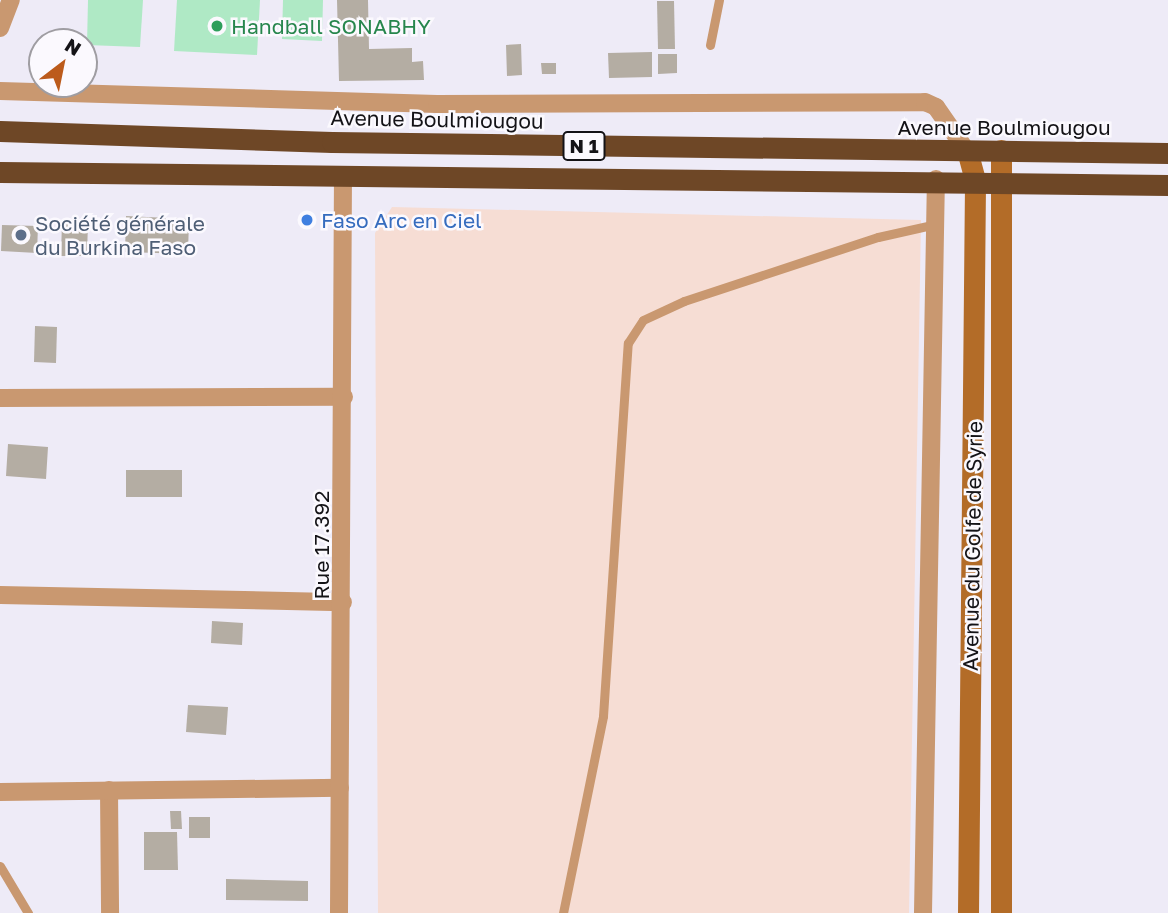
<!DOCTYPE html>
<html>
<head>
<meta charset="utf-8">
<style>
	body { margin:0 }
	#map { position:relative; width:1168px; height:913px; overflow:hidden; background:#eeebf7; font-family:"Golos Text",sans-serif }
	div>[style] { position:absolute }
	.commercial>* { inset:0; background:#f6ddd4 }
	.green>* { inset:0; background:#afe9c5 }
	.building>* { inset:0; background:#b4ada3 }
	.lane>* { height:9px; margin:-4.5px; padding:0 4.5px; transform-origin:4.5px; border-radius:4.5px; background:#c99870 }
	.street>* { height:18px; margin:-9px; padding:0 9px; transform-origin:9px; border-radius:9px; background:#c99870 }
	.secondary>* { height:21px; margin:-10.5px; padding:0 10.5px; transform-origin:10.5px; border-radius:10.5px; background:#b36c28 }
	.highway>* { height:21px; margin:-10.5px; padding:0 10.5px; transform-origin:10.5px; border-radius:10.5px; background:#6e4726 }
	.dots>* { width:19px; height:19px; translate:-50% -50%; box-sizing:border-box; border:4px solid #fbf9fe; border-radius:50% }
	span { translate:-50% -50%; white-space:nowrap; text-align:center; line-height:1.15; -webkit-text-stroke:5px #fbf9fe; paint-order:stroke }
	.shield-label span { padding:2px 5px; background:#fbf9fe; border:2px solid; border-radius:5px; -webkit-text-stroke-width:0 }
	.shield-label { font-size:19px; color:#141317; font-weight:700 }
	.leisure-label { font-size:21px; color:#27864d }
	.left { translate:0 -50%; text-align:left }
	.street-label { font-size:21px; color:#141317 }
	.shop-label { font-size:21px; color:#366cbe }
	.service-label { font-size:21px; color:#4e5e75 }
	.north { position:absolute; left:28px; top:28px; width:70px; height:70px; box-sizing:border-box; background:#fbf9fe; border:2px solid #9f9da2; border-radius:50%; rotate:32deg; font-size:19px; font-weight:700; line-height:28px; text-align:center; color:#141317 }
	.north::after { content:''; display:block; margin:auto; width:24px; height:32px; background:#bc5b1c; clip-path:polygon(50% 0,100% 100%,50% 72%,0 100%) }
</style>
</head>
<body>
<div id="map">
	<div class="commercial">
		<div style="clip-path:polygon(392px 207px,921px 220px,909px 913px,378px 913px,375px 233px)"></div>
	</div>
	<div class="green">
		<div style="clip-path:polygon(88px 0,143px 0,140px 47px,87px 45px)"></div>
		<div style="clip-path:polygon(177px 0,260px 0,257px 55px,174px 51px)"></div>
		<div style="clip-path:polygon(283px 0,323px 0,322px 41px,282px 39px)"></div>
	</div>
	<div class="building">
		<div style="clip-path:polygon(337px 0,368px 0,369px 49px,412px 48px,412px 62px,423px 61px,424px 80px,339px 81px)"></div>
		<div style="clip-path:polygon(657px 1px,674px 1px,675px 49px,658px 49px)"></div>
		<div style="clip-path:polygon(521px 44px,522px 75px,507px 76px,506px 45px)"></div>
		<div style="clip-path:polygon(652px 52px,652px 77px,609px 78px,608px 53px)"></div>
		<div style="clip-path:polygon(658px 54px,677px 54px,677px 73px,658px 74px)"></div>
		<div style="clip-path:polygon(541px 63px,556px 63px,556px 74px,542px 74px)"></div>
		<div style="clip-path:polygon(126px 216px,189px 219px,188px 254px,125px 252px)"></div>
		<div style="clip-path:polygon(62px 221px,88px 222px,87px 256px,61px 256px)"></div>
		<div style="clip-path:polygon(2px 225px,38px 226px,37px 253px,1px 251px)"></div>
		<div style="clip-path:polygon(35px 326px,57px 327px,56px 363px,34px 362px)"></div>
		<div style="clip-path:polygon(8px 444px,48px 447px,46px 479px,6px 476px)"></div>
		<div style="clip-path:polygon(126px 470px,182px 470px,182px 497px,126px 497px)"></div>
		<div style="clip-path:polygon(212px 621px,243px 623px,242px 645px,211px 643px)"></div>
		<div style="clip-path:polygon(188px 705px,228px 707px,226px 735px,186px 732px)"></div>
		<div style="clip-path:polygon(170px 811px,181px 811px,182px 829px,171px 829px)"></div>
		<div style="clip-path:polygon(189px 817px,210px 817px,210px 838px,189px 838px)"></div>
		<div style="clip-path:polygon(144px 832px,177px 832px,178px 870px,144px 870px)"></div>
		<div style="clip-path:polygon(226px 879px,308px 881px,308px 901px,226px 900px)"></div>
	</div>
	<div class="lane">
		<div style="left:710px;top:45px;width:46px;rotate:-78.7deg"></div>
		<div style="left:0;top:866px;width:55px;rotate:59.2deg"></div>
		<div style="left:563px;top:913px;width:201px;rotate:-78.5deg"></div>
		<div style="left:603px;top:716px;width:374px;rotate:-86.2deg"></div>
		<div style="left:628px;top:343px;width:27px;rotate:-57deg"></div>
		<div style="left:643px;top:320px;width:45px;rotate:-24.9deg"></div>
		<div style="left:684px;top:301px;width:204px;rotate:-18.3deg"></div>
		<div style="left:878px;top:237px;width:59px;rotate:-12.6deg"></div>
	</div>
	<div class="street">
		<div style="left:0;top:28px;width:30px;rotate:-69deg"></div>
		<div style="left:0;top:91px;width:437px;rotate:1.7deg"></div>
		<div style="left:437px;top:104px;width:488px;rotate:-0.2deg"></div>
		<div style="left:925px;top:102px;width:12px;rotate:24deg"></div>
		<div style="left:936px;top:107px;width:56px;rotate:55.2deg"></div>
		<div style="left:0;top:398px;width:344px;rotate:-0.2deg"></div>
		<div style="left:0;top:595px;width:343px;rotate:1.2deg"></div>
		<div style="left:109px;top:790px;width:123px;rotate:89.5deg"></div>
		<div style="left:0;top:792px;width:340px;rotate:-0.7deg"></div>
		<div style="left:339px;top:913px;width:736px;rotate:-89.69deg"></div>
		<div style="left:923px;top:913px;width:734px;rotate:-88.99deg"></div>
	</div>
	<div class="secondary">
		<div style="left:968px;top:913px;width:733px;rotate:-89.45deg"></div>
		<div style="left:975px;top:180px;width:28px;rotate:-105deg"></div>
		<div style="left:1001px;top:913px;width:763px;rotate:-90deg"></div>
	</div>
	<div class="highway">
		<div style="left:0;top:131px;width:332px;rotate:1.9deg"></div>
		<div style="left:332px;top:142px;width:836px;rotate:0.75deg"></div>
		<div style="left:0;top:172px;width:1168px;rotate:0.64deg"></div>
	</div>
	<div class="dots">
		<div style="left:217px;top:26px;background:#2e9e5b"></div>
		<div style="left:307px;top:220px;background:#3f7fe0"></div>
		<div style="left:21px;top:235px;background:#5c6f8a"></div>
	</div>
	<div class="shield-label">
		<span style="left:584px;top:146px">N 1</span>
	</div>
	<div class="leisure-label">
		<span class="left" style="left:231px;top:26px">Handball SONABHY</span>
	</div>
	<div class="street-label">
		<span style="left:437px;top:119px;rotate:1deg">Avenue Boulmiougou</span>
		<span style="left:1004px;top:127px">Avenue Boulmiougou</span>
		<span style="left:321px;top:545px;rotate:-90deg">Rue 17.392</span>
		<span style="left:972px;top:546px;rotate:-89deg">Avenue du Golfe de Syrie</span>
	</div>
	<div class="shop-label">
		<span class="left" style="left:321px;top:220px">Faso Arc en Ciel</span>
	</div>
	<div class="service-label">
		<span class="left" style="left:35px;top:235px">Société générale<br>du Burkina Faso</span>
	</div>
	<div class="north">N</div>
</div>
</body>
</html>
